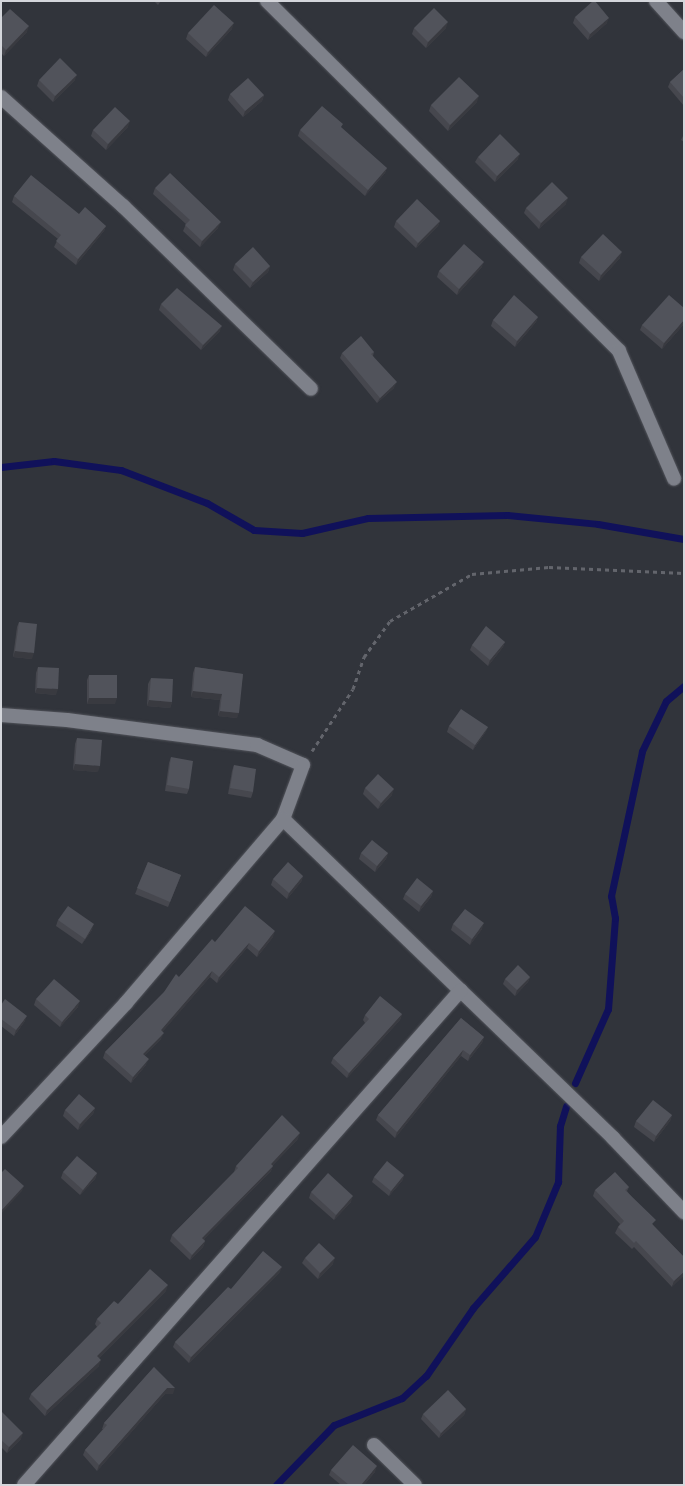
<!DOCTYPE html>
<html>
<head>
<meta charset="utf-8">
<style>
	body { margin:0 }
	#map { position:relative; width:685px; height:1486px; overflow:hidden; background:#31343b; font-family:Inter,sans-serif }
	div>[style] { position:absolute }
	.stream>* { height:7px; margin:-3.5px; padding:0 3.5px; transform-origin:3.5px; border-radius:3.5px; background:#10115a }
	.path>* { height:3px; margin-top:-1.5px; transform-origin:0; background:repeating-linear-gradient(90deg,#63656c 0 4px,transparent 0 8px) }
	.roads { filter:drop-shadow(0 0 1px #51535a) drop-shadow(0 0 1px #51535a) }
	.minor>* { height:14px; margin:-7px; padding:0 7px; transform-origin:7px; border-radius:7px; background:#7e818a }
	.wall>* { inset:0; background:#46474e }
	.shaded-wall>* { inset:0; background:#393a40 }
	.building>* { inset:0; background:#51535b }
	span { translate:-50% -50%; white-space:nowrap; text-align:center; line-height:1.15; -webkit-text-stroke:4.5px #31343b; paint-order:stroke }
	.frame { position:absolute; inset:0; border:2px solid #d4d6db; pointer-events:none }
</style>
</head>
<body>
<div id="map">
	<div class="stream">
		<div style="left:1px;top:467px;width:53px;rotate:-6.5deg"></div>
		<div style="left:54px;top:461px;width:68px;rotate:7.7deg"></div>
		<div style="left:121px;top:470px;width:92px;rotate:21deg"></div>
		<div style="left:207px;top:503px;width:54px;rotate:29.9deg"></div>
		<div style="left:254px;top:530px;width:48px;rotate:3.6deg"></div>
		<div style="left:302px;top:533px;width:68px;rotate:-12.8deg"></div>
		<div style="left:368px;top:518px;width:139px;rotate:-1.2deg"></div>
		<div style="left:507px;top:515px;width:91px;rotate:5.6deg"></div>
		<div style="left:598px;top:524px;width:87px;rotate:9.9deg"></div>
		<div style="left:575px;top:1083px;width:81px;rotate:-66deg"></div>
		<div style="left:608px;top:1009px;width:91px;rotate:-85.6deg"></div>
		<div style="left:615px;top:918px;width:22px;rotate:-100deg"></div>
		<div style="left:611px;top:896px;width:148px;rotate:-77.9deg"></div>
		<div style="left:642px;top:751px;width:55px;rotate:-64.4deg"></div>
		<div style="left:666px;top:701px;width:23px;rotate:-40deg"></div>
		<div style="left:276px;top:1485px;width:83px;rotate:-46deg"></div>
		<div style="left:334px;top:1425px;width:73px;rotate:-21.7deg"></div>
		<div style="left:402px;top:1398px;width:33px;rotate:-43deg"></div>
		<div style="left:426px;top:1376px;width:83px;rotate:-55.3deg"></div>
		<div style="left:473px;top:1308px;width:94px;rotate:-48.9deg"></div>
		<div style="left:535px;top:1237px;width:60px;rotate:-67.3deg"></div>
		<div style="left:558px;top:1182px;width:56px;rotate:-88deg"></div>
		<div style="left:560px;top:1126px;width:21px;rotate:-73deg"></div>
	</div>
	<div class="path">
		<div style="left:312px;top:751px;width:74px;rotate:-56.5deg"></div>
		<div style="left:353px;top:689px;width:34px;rotate:-71deg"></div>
		<div style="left:364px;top:657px;width:44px;rotate:-54.2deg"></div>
		<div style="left:390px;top:621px;width:95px;rotate:-29.8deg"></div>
		<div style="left:472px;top:574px;width:77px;rotate:-5.2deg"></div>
		<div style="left:549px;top:567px;width:135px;rotate:2.5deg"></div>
	</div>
	<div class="roads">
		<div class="minor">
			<div style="left:267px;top:1px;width:496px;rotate:44.8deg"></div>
			<div style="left:619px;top:351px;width:139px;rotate:66.7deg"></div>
			<div style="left:656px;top:1px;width:42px;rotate:47.9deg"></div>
			<div style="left:1px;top:97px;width:164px;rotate:41.8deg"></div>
			<div style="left:123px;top:206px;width:262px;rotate:44.2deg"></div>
			<div style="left:1px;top:715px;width:66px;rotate:4.3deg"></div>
			<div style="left:67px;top:720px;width:192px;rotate:7.5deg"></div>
			<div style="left:257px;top:745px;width:50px;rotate:23.5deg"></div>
			<div style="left:303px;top:765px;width:58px;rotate:110.3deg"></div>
			<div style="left:283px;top:819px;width:242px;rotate:130.5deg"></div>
			<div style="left:126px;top:1003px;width:183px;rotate:133deg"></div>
			<div style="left:283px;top:819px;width:459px;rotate:44deg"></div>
			<div style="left:613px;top:1138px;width:103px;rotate:46.2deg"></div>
			<div style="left:374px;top:1445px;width:57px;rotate:44.3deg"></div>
			<div style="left:24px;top:1485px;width:660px;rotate:-48.56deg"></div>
		</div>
	</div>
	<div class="wall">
		<div style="clip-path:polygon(154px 1px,161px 1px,158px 5px)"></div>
		<div style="clip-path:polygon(575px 17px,607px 23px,588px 40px,573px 23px)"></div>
		<div style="clip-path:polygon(1px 18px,27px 32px,4px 56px,1px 53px)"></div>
		<div style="clip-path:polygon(414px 28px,446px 28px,426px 48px,412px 34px)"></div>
		<div style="clip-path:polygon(232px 29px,206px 57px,186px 39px,188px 33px)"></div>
		<div style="clip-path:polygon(684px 69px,684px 106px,668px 87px,670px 82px)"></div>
		<div style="clip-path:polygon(39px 80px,75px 80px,53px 102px,37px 86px)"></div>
		<div style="clip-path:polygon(230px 94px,264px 95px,262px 101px,243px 117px,228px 100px)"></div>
		<div style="clip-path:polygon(477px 102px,448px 131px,429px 111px,431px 105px)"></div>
		<div style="clip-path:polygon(128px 127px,106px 150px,91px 136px,93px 130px)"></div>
		<div style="clip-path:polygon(300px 130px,387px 168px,385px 173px,365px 196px,298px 136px)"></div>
		<div style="clip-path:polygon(684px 134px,684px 142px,681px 140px)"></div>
		<div style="clip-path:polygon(478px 157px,518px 159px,495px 182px,475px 162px)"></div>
		<div style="clip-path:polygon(155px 188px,218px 228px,200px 247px,183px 231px,186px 224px,153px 194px)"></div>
		<div style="clip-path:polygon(14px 196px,79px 214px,106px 226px,104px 231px,76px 265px,54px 247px,58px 239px,12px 202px)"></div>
		<div style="clip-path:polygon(566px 204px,539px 229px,524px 213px,526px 208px)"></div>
		<div style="clip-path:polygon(396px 221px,440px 221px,438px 226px,416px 248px,394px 227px)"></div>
		<div style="clip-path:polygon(581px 257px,620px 258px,599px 281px,579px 263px)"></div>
		<div style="clip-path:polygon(235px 264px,270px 266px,268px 272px,250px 288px,233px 270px)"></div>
		<div style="clip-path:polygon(482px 267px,457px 295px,437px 277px,439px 271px)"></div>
		<div style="clip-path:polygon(161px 304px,220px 331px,201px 350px,159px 310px)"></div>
		<div style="clip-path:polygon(684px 308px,684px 324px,662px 349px,640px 330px,642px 325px)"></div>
		<div style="clip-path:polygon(538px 317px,536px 322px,515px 347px,491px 326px,493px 320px)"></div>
		<div style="clip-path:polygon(374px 352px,373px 356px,394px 388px,377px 403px,340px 358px,342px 353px)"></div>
		<div style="clip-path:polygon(19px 622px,32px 659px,13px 657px,17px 627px)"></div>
		<div style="clip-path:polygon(505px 642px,503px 647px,488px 666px,470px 650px,472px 645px)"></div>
		<div style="clip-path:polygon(38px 667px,56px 695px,35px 693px,36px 673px)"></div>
		<div style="clip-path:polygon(195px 667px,243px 674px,237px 718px,218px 716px,220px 700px,191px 697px,193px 673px)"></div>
		<div style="clip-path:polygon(89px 675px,115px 704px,87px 704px,87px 680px)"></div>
		<div style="clip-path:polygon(151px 678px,172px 702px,170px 708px,147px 706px,148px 684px)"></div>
		<div style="clip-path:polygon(449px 726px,488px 727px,485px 733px,473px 750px,447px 732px)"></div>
		<div style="clip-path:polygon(77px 738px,98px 772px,73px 770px,75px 744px)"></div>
		<div style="clip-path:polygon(171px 757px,189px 789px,187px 794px,165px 791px,169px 763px)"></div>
		<div style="clip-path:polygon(234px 765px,253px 792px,251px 798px,228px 794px,232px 771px)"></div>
		<div style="clip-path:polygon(365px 788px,392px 795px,378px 809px,363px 794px)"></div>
		<div style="clip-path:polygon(361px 853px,388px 853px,386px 859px,375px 872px,359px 859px)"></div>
		<div style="clip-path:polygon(148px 862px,181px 875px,168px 907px,135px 894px)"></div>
		<div style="clip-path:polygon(303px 876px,301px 882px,287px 899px,271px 885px,273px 879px)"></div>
		<div style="clip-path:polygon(433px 891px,431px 897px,419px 912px,403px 899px,405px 894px)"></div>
		<div style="clip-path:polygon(58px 920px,92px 930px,82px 944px,56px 926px)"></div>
		<div style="clip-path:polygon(453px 924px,482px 929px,470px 945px,451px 930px)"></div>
		<div style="clip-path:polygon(273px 937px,257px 957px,247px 948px,217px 983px,210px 977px,162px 1032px,161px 1039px,144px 1056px,146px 1065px,131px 1083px,103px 1058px,105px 1052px,179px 977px,215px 942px)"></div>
		<div style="clip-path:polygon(530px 977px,528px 982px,515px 996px,503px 984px,505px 979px)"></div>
		<div style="clip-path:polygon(36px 999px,78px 1007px,60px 1027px,34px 1005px)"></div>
		<div style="clip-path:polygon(1px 1005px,25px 1021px,14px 1036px,1px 1026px)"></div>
		<div style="clip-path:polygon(402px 1014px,400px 1020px,347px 1078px,331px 1063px,333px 1058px,365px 1023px,363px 1020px,365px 1015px)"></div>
		<div style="clip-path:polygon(461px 1018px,484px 1037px,482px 1043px,468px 1061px,461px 1056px,395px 1138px,376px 1120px,378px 1115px)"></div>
		<div style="clip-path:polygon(95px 1108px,93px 1114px,78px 1130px,63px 1116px,65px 1110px)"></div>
		<div style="clip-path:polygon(672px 1115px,670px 1121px,654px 1142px,634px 1127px,636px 1121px)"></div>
		<div style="clip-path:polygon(298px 1139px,273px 1165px,271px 1171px,204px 1239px,205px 1241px,203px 1247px,190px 1260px,170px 1241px,172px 1235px,234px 1172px,236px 1166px)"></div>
		<div style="clip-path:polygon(63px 1172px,97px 1173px,95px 1179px,80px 1195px,61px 1178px)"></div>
		<div style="clip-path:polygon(404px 1175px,402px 1181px,389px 1196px,372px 1182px,374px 1177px)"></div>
		<div style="clip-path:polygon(629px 1187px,627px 1191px,654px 1226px,684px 1257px,672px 1287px,634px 1247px,632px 1249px,615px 1233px,618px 1227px,620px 1224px,593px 1196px,595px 1190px)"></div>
		<div style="clip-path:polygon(311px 1192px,351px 1202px,334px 1220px,309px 1198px)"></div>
		<div style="clip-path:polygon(305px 1258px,333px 1264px,318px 1279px,302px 1263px)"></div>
		<div style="clip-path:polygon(280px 1272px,189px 1363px,173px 1347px,175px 1342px,231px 1289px)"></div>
		<div style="clip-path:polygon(166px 1291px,99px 1358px,99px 1366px,45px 1416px,29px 1399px,31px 1394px,97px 1327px,95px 1324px,97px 1319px,118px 1304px)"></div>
		<div style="clip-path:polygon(154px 1367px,173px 1394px,165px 1394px,97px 1471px,83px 1455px,85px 1450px,103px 1429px,102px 1429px,104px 1423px)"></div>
		<div style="clip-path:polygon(466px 1409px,464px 1415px,439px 1438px,421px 1419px,423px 1414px)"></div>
		<div style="clip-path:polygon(1px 1411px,21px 1439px,7px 1453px,1px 1447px)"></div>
		<div style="clip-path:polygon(331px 1470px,375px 1472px,364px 1485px,341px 1485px,329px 1475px)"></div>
	</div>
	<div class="shaded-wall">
		<div style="clip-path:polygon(609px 18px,607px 23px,588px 40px,590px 34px)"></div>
		<div style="clip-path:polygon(448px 22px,446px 28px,426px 48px,428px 42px)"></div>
		<div style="clip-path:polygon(234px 23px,232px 29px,206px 57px,208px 52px)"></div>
		<div style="clip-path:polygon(29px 26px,27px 32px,4px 56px,6px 50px)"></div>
		<div style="clip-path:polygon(77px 75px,75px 80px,53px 102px,55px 96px)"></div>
		<div style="clip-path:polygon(264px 95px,262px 101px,243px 117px,245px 111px)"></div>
		<div style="clip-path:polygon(479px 96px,477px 102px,448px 131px,450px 125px)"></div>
		<div style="clip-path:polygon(130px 121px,128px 127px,106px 150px,108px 144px)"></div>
		<div style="clip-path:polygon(520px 154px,518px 159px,495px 182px,497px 176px)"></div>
		<div style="clip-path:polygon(387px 168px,385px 173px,365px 196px,368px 190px)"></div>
		<div style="clip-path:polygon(568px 198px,566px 204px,539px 229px,541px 223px)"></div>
		<div style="clip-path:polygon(440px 221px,438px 226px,416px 248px,418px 243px)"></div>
		<div style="clip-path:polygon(221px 222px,218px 228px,200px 247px,202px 241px)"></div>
		<div style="clip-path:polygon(106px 226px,104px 231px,76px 265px,78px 259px)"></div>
		<div style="clip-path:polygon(622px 252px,620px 258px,599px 281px,601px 275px)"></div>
		<div style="clip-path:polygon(484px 262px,482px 267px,457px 295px,459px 289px)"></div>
		<div style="clip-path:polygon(270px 266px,268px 272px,250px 288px,253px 282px)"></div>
		<div style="clip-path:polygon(538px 317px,536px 322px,515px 347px,517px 341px)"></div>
		<div style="clip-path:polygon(684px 320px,684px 324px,662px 349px,664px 343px)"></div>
		<div style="clip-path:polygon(222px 326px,220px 331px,201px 350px,203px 345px)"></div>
		<div style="clip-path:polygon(397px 382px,394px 388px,377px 403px,380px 398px)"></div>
		<div style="clip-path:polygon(505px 642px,503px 647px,488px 666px,490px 660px)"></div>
		<div style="clip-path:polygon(15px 651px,34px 653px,32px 659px,13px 657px)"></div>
		<div style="clip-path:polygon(37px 688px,58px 689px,56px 695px,35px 693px)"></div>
		<div style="clip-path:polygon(193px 691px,222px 694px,220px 700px,191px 697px)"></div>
		<div style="clip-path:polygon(89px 698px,117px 698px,115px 704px,87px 704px)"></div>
		<div style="clip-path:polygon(149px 700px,172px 702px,170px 708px,147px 706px)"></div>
		<div style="clip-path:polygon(220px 711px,239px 713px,237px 718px,218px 716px)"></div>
		<div style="clip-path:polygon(488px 727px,485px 733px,473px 750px,475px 745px)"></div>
		<div style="clip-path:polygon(75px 764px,100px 766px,98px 772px,73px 770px)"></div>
		<div style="clip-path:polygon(394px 789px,392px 795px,378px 809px,381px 803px)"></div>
		<div style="clip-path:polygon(388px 853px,386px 859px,375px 872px,377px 866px)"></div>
		<div style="clip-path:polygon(303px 876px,301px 882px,287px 899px,289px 893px)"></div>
		<div style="clip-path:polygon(433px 891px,431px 897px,419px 912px,421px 906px)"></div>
		<div style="clip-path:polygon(484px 923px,482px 929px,470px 945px,472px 939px)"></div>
		<div style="clip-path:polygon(94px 924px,92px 930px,82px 944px)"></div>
		<div style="clip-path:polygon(275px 931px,273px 937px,257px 957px,259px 951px)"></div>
		<div style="clip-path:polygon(249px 943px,247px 948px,217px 983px,219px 977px)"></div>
		<div style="clip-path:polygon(212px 971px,210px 977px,159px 1036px,161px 1030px)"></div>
		<div style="clip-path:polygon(530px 977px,528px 982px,515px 996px,517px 990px)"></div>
		<div style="clip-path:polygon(80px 1001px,78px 1007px,60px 1027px,62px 1022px)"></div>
		<div style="clip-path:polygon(402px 1014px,400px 1020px,347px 1078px,349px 1073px)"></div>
		<div style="clip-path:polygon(27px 1016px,25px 1021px,14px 1036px,16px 1030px)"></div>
		<div style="clip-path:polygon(164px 1033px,161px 1039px,140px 1060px,143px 1054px)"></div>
		<div style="clip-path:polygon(484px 1037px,482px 1043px,468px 1061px,470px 1055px)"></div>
		<div style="clip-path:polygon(463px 1050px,461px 1056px,395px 1138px,397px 1132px)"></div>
		<div style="clip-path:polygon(149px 1059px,146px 1065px,131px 1083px,133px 1077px)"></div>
		<div style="clip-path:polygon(95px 1108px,93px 1114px,78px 1130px,80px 1124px)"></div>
		<div style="clip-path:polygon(672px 1115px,670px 1121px,654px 1142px,656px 1136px)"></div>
		<div style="clip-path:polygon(300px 1133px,298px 1139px,269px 1169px,271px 1164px)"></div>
		<div style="clip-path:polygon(273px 1166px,271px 1171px,200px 1243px,202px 1238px)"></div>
		<div style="clip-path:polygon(97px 1173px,95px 1179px,80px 1195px,83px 1190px)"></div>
		<div style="clip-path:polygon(404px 1175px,402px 1181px,389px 1196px,391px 1191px)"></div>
		<div style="clip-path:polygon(24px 1186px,22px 1191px,1px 1214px,1px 1211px)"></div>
		<div style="clip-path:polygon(353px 1196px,351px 1202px,334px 1220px,336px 1215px)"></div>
		<div style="clip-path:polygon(205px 1241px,203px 1247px,190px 1260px,192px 1255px)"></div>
		<div style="clip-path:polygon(335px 1258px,333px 1264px,318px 1279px,320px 1273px)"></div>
		<div style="clip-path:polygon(282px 1267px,280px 1272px,189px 1363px,191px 1357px)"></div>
		<div style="clip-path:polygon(684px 1272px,684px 1276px,672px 1287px,674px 1281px)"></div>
		<div style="clip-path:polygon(168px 1285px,166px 1291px,95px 1362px,97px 1356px)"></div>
		<div style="clip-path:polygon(101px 1360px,99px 1366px,45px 1416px,47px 1410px)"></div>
		<div style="clip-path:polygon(167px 1388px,175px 1388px,173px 1394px,165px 1394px,97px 1471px,99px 1465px)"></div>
		<div style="clip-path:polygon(466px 1409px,464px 1415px,439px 1438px,441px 1433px)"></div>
		<div style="clip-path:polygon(23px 1433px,21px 1439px,7px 1453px,9px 1447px)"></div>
		<div style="clip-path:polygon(377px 1466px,375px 1472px,364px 1485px,361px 1485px)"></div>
	</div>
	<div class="building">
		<div style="clip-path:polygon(593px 1px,595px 1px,609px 18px,590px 34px,575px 17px)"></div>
		<div style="clip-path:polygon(214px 5px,234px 23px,208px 52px,188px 33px)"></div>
		<div style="clip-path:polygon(434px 8px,448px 22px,428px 42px,414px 28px)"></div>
		<div style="clip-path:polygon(10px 9px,29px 26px,6px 50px,1px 45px,1px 18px)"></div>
		<div style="clip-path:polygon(60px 58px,77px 75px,55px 96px,39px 80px)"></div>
		<div style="clip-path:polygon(684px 69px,684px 98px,670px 82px)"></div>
		<div style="clip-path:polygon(459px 77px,479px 96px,450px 125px,431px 105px)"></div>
		<div style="clip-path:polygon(248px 78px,264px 95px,245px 111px,230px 94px)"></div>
		<div style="clip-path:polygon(322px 106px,343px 124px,341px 127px,387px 168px,368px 190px,300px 130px)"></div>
		<div style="clip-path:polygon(115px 107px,130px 121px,108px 144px,93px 130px)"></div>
		<div style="clip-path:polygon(500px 134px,520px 154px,497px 176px,478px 157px)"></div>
		<div style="clip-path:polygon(170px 173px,221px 222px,202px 241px,185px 225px,190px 220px,155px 188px)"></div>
		<div style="clip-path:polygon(31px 175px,79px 214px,85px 207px,106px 226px,78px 259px,56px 241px,61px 235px,14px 196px)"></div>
		<div style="clip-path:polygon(552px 182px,568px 198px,541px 223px,526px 208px)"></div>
		<div style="clip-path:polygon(417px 199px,440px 221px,418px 243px,396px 221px)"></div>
		<div style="clip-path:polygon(603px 234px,622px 252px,601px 275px,581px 257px)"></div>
		<div style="clip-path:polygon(464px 244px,484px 262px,459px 289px,439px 271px)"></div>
		<div style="clip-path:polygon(253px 247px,270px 266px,253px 282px,235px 264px)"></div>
		<div style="clip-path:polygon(177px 288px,222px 326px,203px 345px,161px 304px)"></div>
		<div style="clip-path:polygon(514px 295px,538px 317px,517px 341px,493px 320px)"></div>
		<div style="clip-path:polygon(669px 295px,684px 308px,684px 320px,664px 343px,642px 325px)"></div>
		<div style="clip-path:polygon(361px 336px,374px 352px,371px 354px,397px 382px,380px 398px,342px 353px)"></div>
		<div style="clip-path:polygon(19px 622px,37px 624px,34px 653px,15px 651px)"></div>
		<div style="clip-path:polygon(486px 626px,505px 642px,490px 660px,472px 645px)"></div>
		<div style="clip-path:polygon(38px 667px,59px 668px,58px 689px,37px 688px)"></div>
		<div style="clip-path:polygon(195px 667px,243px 674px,239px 713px,220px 711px,222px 694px,193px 691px)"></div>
		<div style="clip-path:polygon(89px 675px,117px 675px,117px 698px,89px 698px)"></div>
		<div style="clip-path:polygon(151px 678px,173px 679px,172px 702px,149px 700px)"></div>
		<div style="clip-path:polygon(461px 709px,488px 727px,475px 745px,449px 726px)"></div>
		<div style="clip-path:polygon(77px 738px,102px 740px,100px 766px,75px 764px)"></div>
		<div style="clip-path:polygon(171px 757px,193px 761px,189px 789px,167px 785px)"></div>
		<div style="clip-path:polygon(234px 765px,256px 769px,253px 792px,230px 788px)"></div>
		<div style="clip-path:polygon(378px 774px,394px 789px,381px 803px,365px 788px)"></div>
		<div style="clip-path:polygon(372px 840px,388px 853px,377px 866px,361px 853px)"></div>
		<div style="clip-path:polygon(148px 862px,181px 875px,170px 902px,137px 888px)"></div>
		<div style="clip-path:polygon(288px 862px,303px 876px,289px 893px,273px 879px)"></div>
		<div style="clip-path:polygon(417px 878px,433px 891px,421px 906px,405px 894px)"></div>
		<div style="clip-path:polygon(68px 906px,94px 924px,85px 939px,58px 920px)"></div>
		<div style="clip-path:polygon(245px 906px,275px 931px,259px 951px,249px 943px,219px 977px,212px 971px,161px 1030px,164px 1033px,143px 1054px,149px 1059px,133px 1077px,105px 1052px,164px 992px,176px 974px,179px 977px,212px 939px,215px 942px)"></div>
		<div style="clip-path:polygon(465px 909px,484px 923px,472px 939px,453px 924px)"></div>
		<div style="clip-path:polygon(518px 965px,530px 977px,517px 990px,505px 979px)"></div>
		<div style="clip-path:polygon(54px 979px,80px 1001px,62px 1022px,36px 999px)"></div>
		<div style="clip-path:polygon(380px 996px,402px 1014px,349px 1073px,333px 1058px,369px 1019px,365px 1015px)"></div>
		<div style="clip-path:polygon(5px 999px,27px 1016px,16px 1030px,1px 1019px,1px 1005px)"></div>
		<div style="clip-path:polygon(461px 1018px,484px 1037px,470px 1055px,463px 1050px,397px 1132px,378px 1115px)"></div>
		<div style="clip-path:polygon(79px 1094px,95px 1108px,80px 1124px,65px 1110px)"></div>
		<div style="clip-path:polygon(653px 1100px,672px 1115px,656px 1136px,636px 1121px)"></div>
		<div style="clip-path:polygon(282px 1115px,300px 1133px,271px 1164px,273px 1166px,202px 1238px,205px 1241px,192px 1255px,172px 1235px,238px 1168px,236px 1166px)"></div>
		<div style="clip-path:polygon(77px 1156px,97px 1173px,83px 1190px,63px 1172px)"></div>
		<div style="clip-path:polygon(387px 1161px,404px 1175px,391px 1191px,374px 1177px)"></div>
		<div style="clip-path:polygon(5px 1169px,24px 1186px,1px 1211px,1px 1173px)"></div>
		<div style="clip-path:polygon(615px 1172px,629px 1187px,625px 1190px,656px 1220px,652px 1224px,684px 1257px,684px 1272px,674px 1281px,636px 1241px,634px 1243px,618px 1227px,624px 1221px,595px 1190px)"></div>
		<div style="clip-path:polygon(328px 1173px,353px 1196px,336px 1215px,311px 1192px)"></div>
		<div style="clip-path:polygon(319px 1243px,335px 1258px,320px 1273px,305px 1258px)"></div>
		<div style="clip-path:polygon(263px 1251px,282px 1267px,191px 1357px,175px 1342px,228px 1287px,231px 1289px)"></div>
		<div style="clip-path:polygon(150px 1269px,168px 1285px,97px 1356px,101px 1360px,47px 1410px,31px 1394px,101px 1323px,97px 1319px,114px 1301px,118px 1304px)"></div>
		<div style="clip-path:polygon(154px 1367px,175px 1388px,167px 1388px,99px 1465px,85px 1450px,107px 1425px,104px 1423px)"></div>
		<div style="clip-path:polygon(448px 1390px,466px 1409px,441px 1433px,423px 1414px)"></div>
		<div style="clip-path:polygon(1px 1411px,23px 1433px,9px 1447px,1px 1440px)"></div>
		<div style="clip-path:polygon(353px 1445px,377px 1466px,361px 1485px,349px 1485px,331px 1470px)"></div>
	</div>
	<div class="frame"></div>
</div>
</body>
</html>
